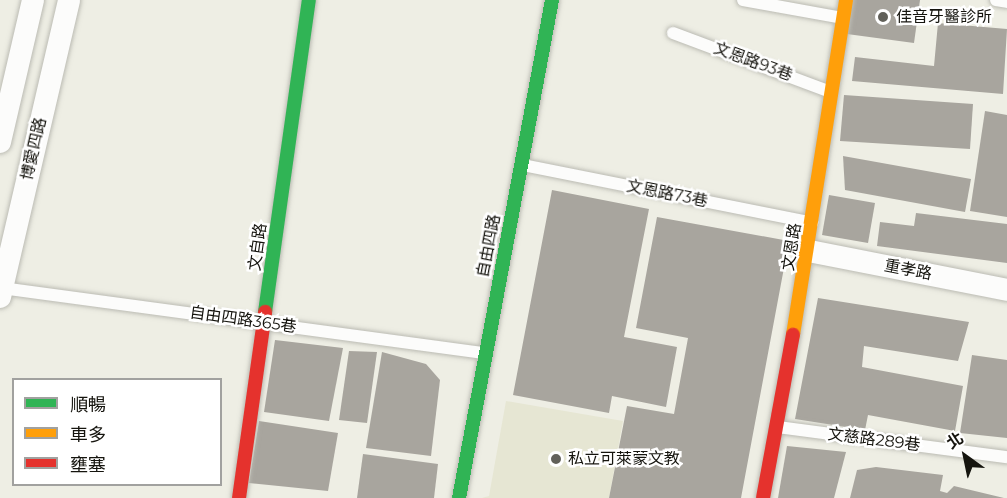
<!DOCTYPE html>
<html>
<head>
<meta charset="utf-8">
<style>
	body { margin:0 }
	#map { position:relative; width:1007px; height:498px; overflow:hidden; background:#eeeee4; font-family:Montserrat,"Noto Sans TC",sans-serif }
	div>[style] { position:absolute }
	.built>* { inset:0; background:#e6e6d3 }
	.building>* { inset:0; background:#a8a59e }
	.roads { filter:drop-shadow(0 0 2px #bbbbb3) drop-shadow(0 0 2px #bbbbb3) }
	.lane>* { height:12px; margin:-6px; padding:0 6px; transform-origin:6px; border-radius:6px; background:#fcfcfb }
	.street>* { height:22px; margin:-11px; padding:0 11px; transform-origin:11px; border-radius:11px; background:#fcfcfb }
	.fast>* { height:14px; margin:-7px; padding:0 7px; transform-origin:7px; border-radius:7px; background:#30b455 }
	.slow>* { height:14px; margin:-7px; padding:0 7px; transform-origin:7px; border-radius:7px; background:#ff9f0a }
	.jam>* { height:14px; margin:-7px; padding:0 7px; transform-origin:7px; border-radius:7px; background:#e5322d }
	.dots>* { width:16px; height:16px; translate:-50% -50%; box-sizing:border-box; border:3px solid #fff; border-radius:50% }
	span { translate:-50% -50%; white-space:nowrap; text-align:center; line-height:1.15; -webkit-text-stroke:5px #fff; paint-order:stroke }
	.poi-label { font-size:16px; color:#15140e }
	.left { translate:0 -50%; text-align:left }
	.street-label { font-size:16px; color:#15140e }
	.legend { position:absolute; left:12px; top:378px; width:210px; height:108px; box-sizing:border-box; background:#fff; border:2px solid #a1a19f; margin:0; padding:8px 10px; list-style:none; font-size:18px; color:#15140e }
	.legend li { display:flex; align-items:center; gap:12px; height:30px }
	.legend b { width:30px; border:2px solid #a1a19f }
	.north { position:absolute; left:935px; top:426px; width:60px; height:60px; -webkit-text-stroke:4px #fff; paint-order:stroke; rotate:327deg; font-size:16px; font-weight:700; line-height:24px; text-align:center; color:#15140e }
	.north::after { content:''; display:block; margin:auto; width:21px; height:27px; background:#15140e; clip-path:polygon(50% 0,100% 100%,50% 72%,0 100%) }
</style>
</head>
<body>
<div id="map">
	<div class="built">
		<div style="clip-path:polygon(506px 401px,623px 421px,609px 498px,482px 498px,489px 496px)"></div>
	</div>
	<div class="building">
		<div style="clip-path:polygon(851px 0,920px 0,914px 43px,847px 34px)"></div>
		<div style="clip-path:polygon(938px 23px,1007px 29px,1003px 94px,852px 81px,855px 57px,934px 66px)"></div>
		<div style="clip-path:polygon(844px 95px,973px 104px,970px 149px,840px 141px)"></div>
		<div style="clip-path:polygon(985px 111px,1007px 115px,1007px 217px,970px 211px)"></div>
		<div style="clip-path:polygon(843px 156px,971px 179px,965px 212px,845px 190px)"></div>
		<div style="clip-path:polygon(552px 190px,649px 209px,624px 337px,677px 347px,666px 407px,612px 396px,609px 413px,513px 395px)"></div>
		<div style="clip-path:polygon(829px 195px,875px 203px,868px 243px,822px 235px)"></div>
		<div style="clip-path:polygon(916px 213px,1007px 224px,1007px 263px,877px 246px,880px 222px,914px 226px)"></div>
		<div style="clip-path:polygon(657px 217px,789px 241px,741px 498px,609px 498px,627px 406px,674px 414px,688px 338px,636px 328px)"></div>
		<div style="clip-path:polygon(818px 298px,969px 322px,958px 361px,864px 346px,862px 367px,963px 386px,955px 431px,868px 415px,865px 430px,795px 419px)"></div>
		<div style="clip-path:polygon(275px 340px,343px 348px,329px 421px,264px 412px)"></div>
		<div style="clip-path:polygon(349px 351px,377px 352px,367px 423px,339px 420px)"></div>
		<div style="clip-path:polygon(382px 352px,426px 364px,440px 380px,431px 456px,366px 448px)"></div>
		<div style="clip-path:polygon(972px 355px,1007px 360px,1007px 438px,960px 433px)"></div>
		<div style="clip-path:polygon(259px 421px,338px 433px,328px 491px,249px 483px)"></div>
		<div style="clip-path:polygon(787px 446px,846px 452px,834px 498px,778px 498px)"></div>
		<div style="clip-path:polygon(363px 454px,438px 464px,434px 498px,357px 498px)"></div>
		<div style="clip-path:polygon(876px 467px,943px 475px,940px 491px,947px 493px,954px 486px,1004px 498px,850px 498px,857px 470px)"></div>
	</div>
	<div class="roads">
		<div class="lane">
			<div style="left:743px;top:0;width:102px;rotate:10.2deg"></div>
			<div style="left:996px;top:0;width:11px;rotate:10deg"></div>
			<div style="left:673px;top:33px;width:169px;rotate:20.5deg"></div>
			<div style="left:523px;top:165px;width:295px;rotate:11.3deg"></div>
			<div style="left:2px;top:288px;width:486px;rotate:7.7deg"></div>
			<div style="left:778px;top:427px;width:231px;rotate:7.5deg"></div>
		</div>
		<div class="street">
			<div style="left:0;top:142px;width:146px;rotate:-76.9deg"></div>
			<div style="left:809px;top:251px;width:202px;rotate:11.1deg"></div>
			<div style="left:0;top:297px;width:305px;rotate:-76.9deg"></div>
		</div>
		<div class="fast">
			<div style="left:265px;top:312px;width:315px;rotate:-82deg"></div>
			<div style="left:459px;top:498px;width:507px;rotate:-79.42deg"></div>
		</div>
		<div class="slow">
			<div style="left:793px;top:335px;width:339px;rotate:-81deg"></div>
		</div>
		<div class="jam">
			<div style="left:239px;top:498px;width:188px;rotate:-82deg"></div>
			<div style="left:763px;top:498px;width:166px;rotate:-79.6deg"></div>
		</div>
	</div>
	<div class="dots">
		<div style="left:883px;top:17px;background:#616059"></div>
		<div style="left:556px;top:459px;background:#616059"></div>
	</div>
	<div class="poi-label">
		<span class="left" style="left:896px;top:17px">佳音牙醫診所</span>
		<span class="left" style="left:568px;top:459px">私立可萊蒙文教</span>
	</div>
	<div class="street-label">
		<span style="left:753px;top:62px;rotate:20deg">文恩路93巷</span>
		<span style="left:34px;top:149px;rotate:-77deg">博愛四路</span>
		<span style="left:667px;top:194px;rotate:11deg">文恩路73巷</span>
		<span style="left:489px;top:246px;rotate:-79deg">自由四路</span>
		<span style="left:258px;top:247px;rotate:-82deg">文自路</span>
		<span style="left:792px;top:247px;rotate:-81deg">文恩路</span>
		<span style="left:908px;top:270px;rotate:11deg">重孝路</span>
		<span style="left:243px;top:320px;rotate:8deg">自由四路365巷</span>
		<span style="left:874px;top:440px;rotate:7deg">文慈路289巷</span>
	</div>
	<ul class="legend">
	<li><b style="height:8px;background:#30b455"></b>順暢</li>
	<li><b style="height:8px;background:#ff9f0a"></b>車多</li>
	<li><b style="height:8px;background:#e5322d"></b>壅塞</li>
	</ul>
	<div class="north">北</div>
</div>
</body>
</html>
